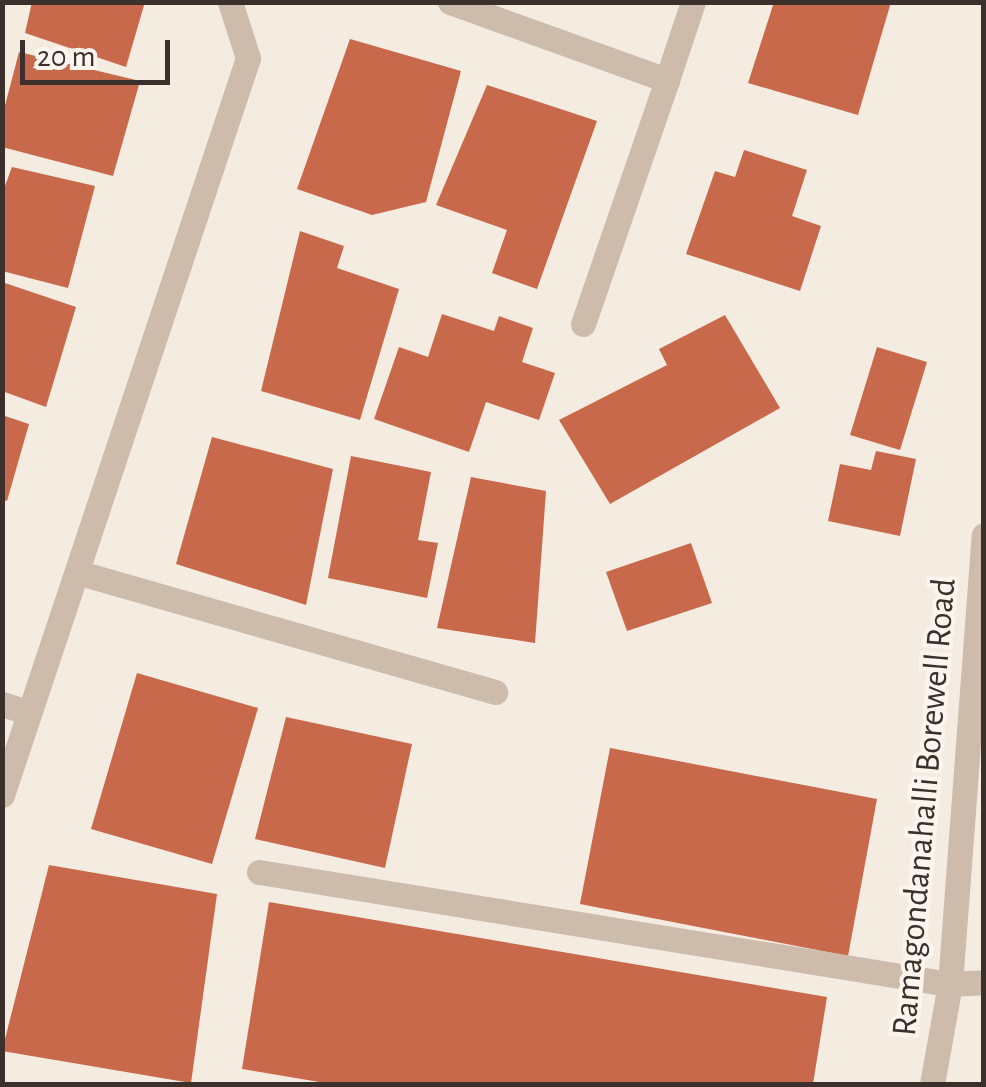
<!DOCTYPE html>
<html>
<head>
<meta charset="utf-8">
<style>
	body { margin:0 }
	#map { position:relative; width:986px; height:1087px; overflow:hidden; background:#f4ebe1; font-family:"Alegreya Sans",sans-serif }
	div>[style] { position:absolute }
	.building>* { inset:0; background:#c8694b }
	.service>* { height:25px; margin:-12.5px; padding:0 12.5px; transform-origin:12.5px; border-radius:12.5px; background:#cdbbac }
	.minor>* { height:25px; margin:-12.5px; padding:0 12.5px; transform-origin:12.5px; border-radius:12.5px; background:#cdbbac }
	.tertiary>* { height:25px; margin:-12.5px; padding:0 12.5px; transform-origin:12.5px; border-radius:12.5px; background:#cdbbac }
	span { translate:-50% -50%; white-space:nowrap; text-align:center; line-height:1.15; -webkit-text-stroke:8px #fbf5ee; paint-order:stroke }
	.street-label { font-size:35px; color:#3b302b }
	.frame { position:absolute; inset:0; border:5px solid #3b302b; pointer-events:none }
	.scale { position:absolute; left:20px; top:40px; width:150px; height:45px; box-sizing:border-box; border:5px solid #3b302b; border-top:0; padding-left:12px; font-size:30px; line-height:35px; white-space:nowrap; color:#3b302b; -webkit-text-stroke:8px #fbf5ee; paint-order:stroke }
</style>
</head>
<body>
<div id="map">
	<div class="building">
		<div style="clip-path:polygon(32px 2px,145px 2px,126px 67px,25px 33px)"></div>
		<div style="clip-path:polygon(774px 2px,891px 2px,858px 115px,748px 83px)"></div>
		<div style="clip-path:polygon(350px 39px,461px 71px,426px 202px,372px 215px,297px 189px)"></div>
		<div style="clip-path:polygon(19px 52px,140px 81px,113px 176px,2px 147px,2px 117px)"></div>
		<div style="clip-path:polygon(487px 85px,597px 121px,537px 289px,492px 273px,507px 230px,436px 205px)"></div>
		<div style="clip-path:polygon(744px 150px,807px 170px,792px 216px,821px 226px,800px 291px,686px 254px,715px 171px,735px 177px)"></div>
		<div style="clip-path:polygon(12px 167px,95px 186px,68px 288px,2px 271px,2px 194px)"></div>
		<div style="clip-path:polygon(300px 231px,344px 246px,337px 268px,399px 289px,360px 420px,261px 391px)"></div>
		<div style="clip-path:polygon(2px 282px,76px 307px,46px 407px,2px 391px)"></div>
		<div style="clip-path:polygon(442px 314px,494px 331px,499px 316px,533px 328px,522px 362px,555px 373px,539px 420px,486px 402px,469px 452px,374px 419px,399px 347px,428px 357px)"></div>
		<div style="clip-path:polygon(725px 315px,780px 408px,610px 504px,559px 420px,667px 365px,659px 349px)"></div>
		<div style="clip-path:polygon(877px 347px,927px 362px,900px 450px,850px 435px)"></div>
		<div style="clip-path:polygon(2px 415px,29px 424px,7px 501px,2px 500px)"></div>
		<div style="clip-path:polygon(212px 437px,333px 469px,306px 605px,176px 564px)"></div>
		<div style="clip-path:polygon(876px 451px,916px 459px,900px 536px,828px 521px,840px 464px,871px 470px)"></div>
		<div style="clip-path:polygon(351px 456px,431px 472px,418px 540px,438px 543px,427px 598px,328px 578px)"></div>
		<div style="clip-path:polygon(471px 477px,546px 491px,535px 643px,437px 628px)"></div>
		<div style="clip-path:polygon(691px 543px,712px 603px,627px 631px,606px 572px)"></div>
		<div style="clip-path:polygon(137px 673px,258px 708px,212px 864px,91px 829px)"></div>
		<div style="clip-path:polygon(286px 717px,412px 744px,385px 868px,255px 839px)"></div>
		<div style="clip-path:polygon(610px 748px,877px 799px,848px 956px,580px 904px)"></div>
		<div style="clip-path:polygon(49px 865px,217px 894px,191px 1083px,2px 1051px)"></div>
		<div style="clip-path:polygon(269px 902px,827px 997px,813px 1084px,331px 1084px,242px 1069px)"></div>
	</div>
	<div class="service">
		<div style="left:259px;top:872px;width:700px;rotate:9.21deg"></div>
	</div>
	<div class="minor">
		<div style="left:450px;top:2px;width:231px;rotate:19.8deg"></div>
		<div style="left:667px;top:80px;width:82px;rotate:-71.6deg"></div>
		<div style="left:583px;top:324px;width:258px;rotate:-71deg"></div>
		<div style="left:80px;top:573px;width:432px;rotate:16deg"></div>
		<div style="left:2px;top:704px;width:28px;rotate:18deg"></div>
		<div style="left:2px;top:795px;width:777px;rotate:-71.54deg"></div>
		<div style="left:248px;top:58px;width:59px;rotate:-107.8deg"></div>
		<div style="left:950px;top:984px;width:34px;rotate:-3deg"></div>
	</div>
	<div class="tertiary">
		<div style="left:932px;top:1084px;width:102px;rotate:-79.8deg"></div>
		<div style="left:950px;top:984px;width:450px;rotate:-85.7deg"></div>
	</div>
	<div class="street-label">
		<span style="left:925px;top:807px;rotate:-85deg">Ramagondanahalli Borewell Road</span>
	</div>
	<div class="frame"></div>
	<div class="scale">20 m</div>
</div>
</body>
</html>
